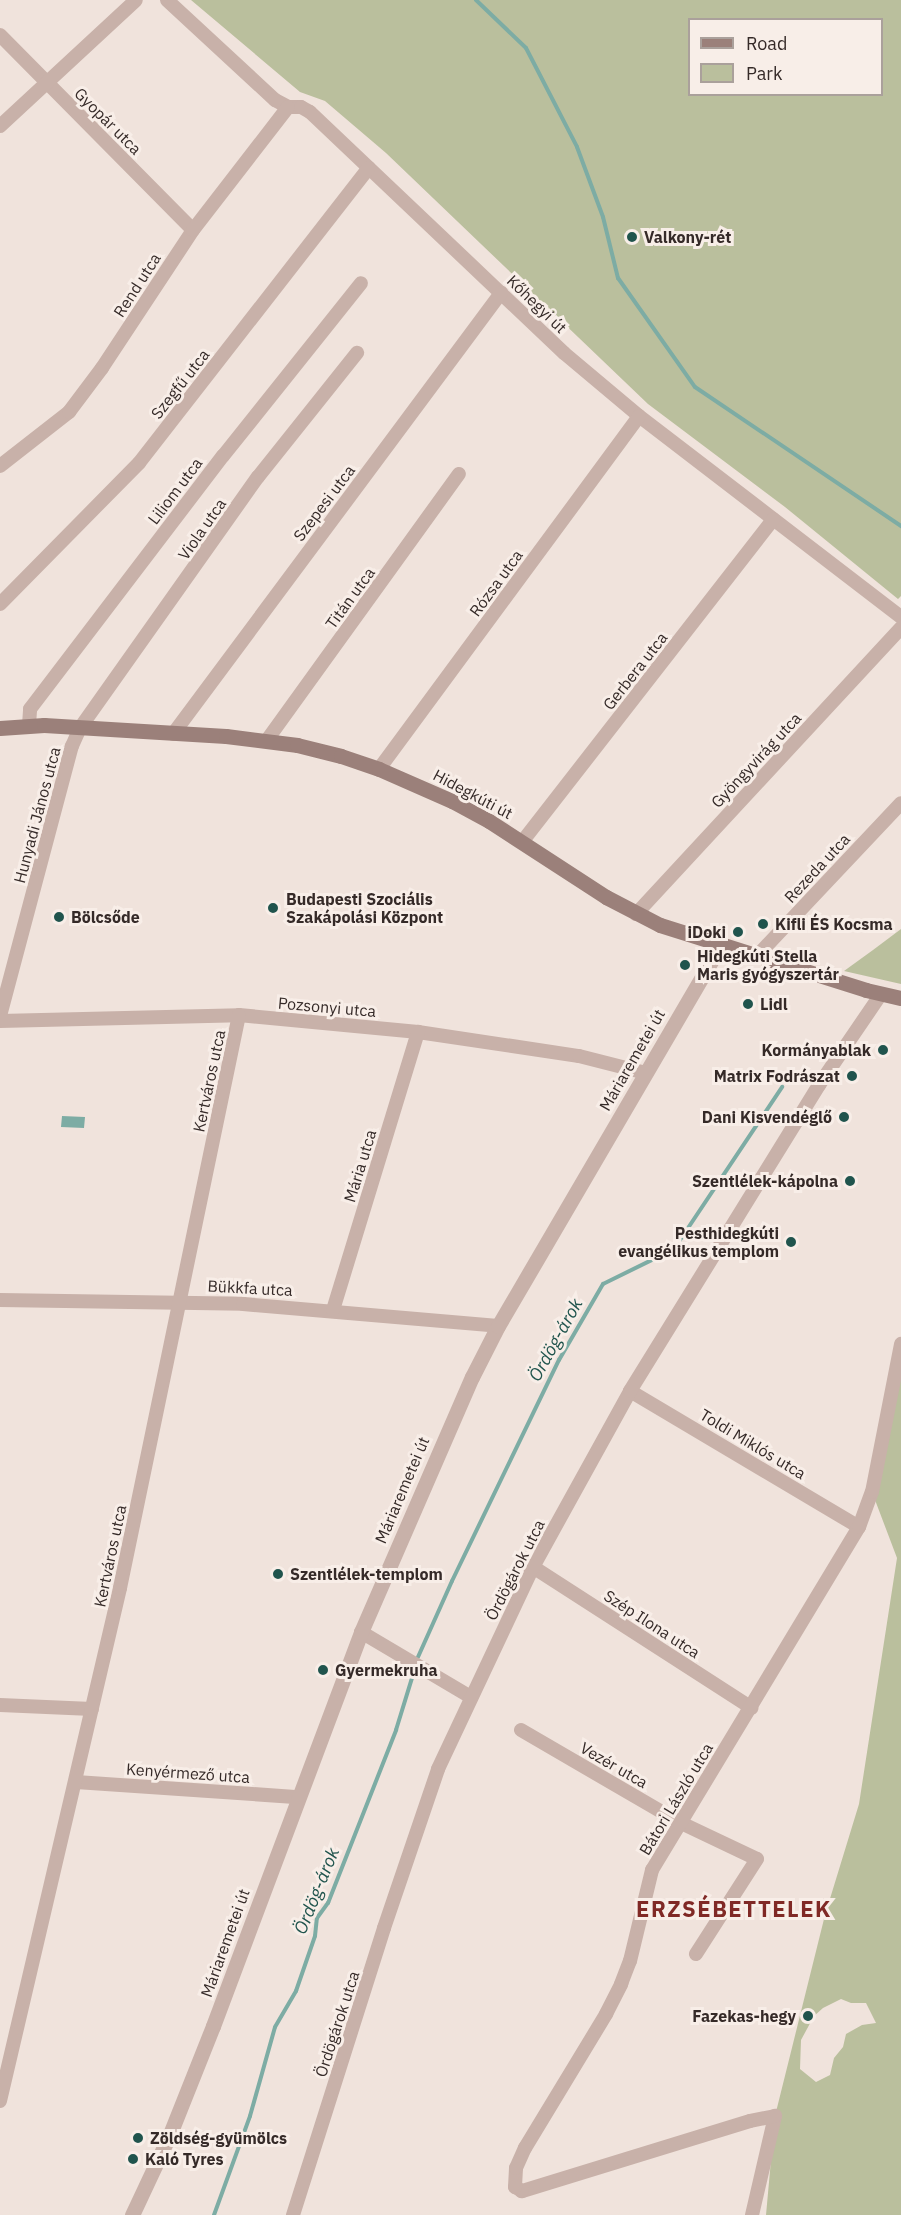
<!DOCTYPE html>
<html>
<head>
<meta charset="utf-8">
<style>
	body { margin:0 }
	#map { position:relative; width:901px; height:2215px; overflow:hidden; background:#f0e3dc; font-family:"IBM Plex Sans",sans-serif }
	div>[style] { position:absolute }
	.green>* { inset:0; background:#babf9d }
	.water>* { inset:0; background:#7daca4 }
	.stream>* { height:4px; margin:-2px; padding:0 2px; transform-origin:2px; border-radius:2px; background:#7daca4 }
	.minor>* { height:14px; margin:-7px; padding:0 7px; transform-origin:7px; border-radius:7px; background:#c8b1a9 }
	.tertiary>* { height:15px; margin:-7.5px; padding:0 7.5px; transform-origin:7.5px; border-radius:7.5px; background:#c8b1a9 }
	.secondary>* { height:15px; margin:-7.5px; padding:0 7.5px; transform-origin:7.5px; border-radius:7.5px; background:#9b807a }
	.dots>* { width:16px; height:16px; translate:-50% -50%; box-sizing:border-box; border:3px solid #f8eee8; border-radius:50% }
	span { translate:-50% -50%; white-space:nowrap; text-align:center; line-height:1.15; -webkit-text-stroke:6px #f8eee8; paint-order:stroke }
	.street-label { font-size:16px; color:#352a28 }
	.poi-label { font-size:16px; color:#352a28; font-weight:700 }
	.left { translate:0 -50%; text-align:left }
	.right { translate:-100% -50%; text-align:right }
	.water-label { font-size:18px; color:#20544d; font-style:italic }
	.district-label { font-size:22px; color:#802926; font-weight:700; letter-spacing:1.5px }
	.legend { position:absolute; left:688px; top:18px; width:195px; height:78px; box-sizing:border-box; background:#f8eee8; border:2px solid #aaa09b; margin:0; padding:8px 10px; list-style:none; font-size:18px; color:#352a28 }
	.legend li { display:flex; align-items:center; gap:12px; height:30px }
	.legend b { width:30px; border:2px solid #aaa09b }
</style>
</head>
<body>
<div id="map">
	<div class="green">
		<div style="clip-path:polygon(evenodd,191px 0,901px 0,901px 596px,898px 599px,785px 507px,648px 404px,386px 153px,325px 101px,300px 92px,191px 0,690px 20px,882px 20px,882px 94px,690px 94px,690px 20px)"></div>
		<div style="clip-path:polygon(901px 929px,901px 984px,844px 971px,873px 950px)"></div>
		<div style="clip-path:polygon(evenodd,901px 1360px,901px 2215px,766px 2215px,775px 2116px,825px 1915px,859px 1804px,897px 1558px,872px 1492px,901px 1360px,841px 1999px,851px 2003px,866px 2003px,876px 2023px,862px 2025px,846px 2034px,843px 2047px,834px 2058px,830px 2075px,816px 2082px,800px 2069px,801px 2040px,814px 2016px,823px 2008px,841px 1999px)"></div>
	</div>
	<div class="water">
		<div style="clip-path:polygon(62px 1116px,85px 1117px,84px 1128px,61px 1127px)"></div>
	</div>
	<div class="stream">
		<div style="left:476px;top:0;width:69px;rotate:43.8deg"></div>
		<div style="left:526px;top:48px;width:111px;rotate:62.7deg"></div>
		<div style="left:577px;top:147px;width:75px;rotate:69.6deg"></div>
		<div style="left:603px;top:217px;width:63px;rotate:76.2deg"></div>
		<div style="left:618px;top:278px;width:133px;rotate:54.8deg"></div>
		<div style="left:695px;top:387px;width:249px;rotate:34deg"></div>
		<div style="left:418px;top:1657px;width:83px;rotate:-65.9deg"></div>
		<div style="left:452px;top:1581px;width:246px;rotate:-64.2deg"></div>
		<div style="left:559px;top:1360px;width:88px;rotate:-59.9deg"></div>
		<div style="left:603px;top:1284px;width:79px;rotate:-26.2deg"></div>
		<div style="left:674px;top:1249px;width:195px;rotate:-56.3deg"></div>
		<div style="left:214px;top:2215px;width:105px;rotate:-70deg"></div>
		<div style="left:250px;top:2116px;width:92px;rotate:-74.3deg"></div>
		<div style="left:275px;top:2027px;width:42px;rotate:-59.7deg"></div>
		<div style="left:296px;top:1991px;width:58px;rotate:-70.9deg"></div>
		<div style="left:315px;top:1936px;width:18px;rotate:-84deg"></div>
		<div style="left:317px;top:1918px;width:19px;rotate:-54deg"></div>
		<div style="left:328px;top:1903px;width:186px;rotate:-68.5deg"></div>
		<div style="left:396px;top:1730px;width:54px;rotate:-72.9deg"></div>
	</div>
	<div class="minor">
		<div style="left:167px;top:0;width:147px;rotate:42.8deg"></div>
		<div style="left:275px;top:100px;width:15px;rotate:28deg"></div>
		<div style="left:288px;top:107px;width:13px"></div>
		<div style="left:301px;top:107px;width:10px;rotate:29deg"></div>
		<div style="left:310px;top:112px;width:350px;rotate:43.5deg"></div>
		<div style="left:564px;top:353px;width:98px;rotate:40deg"></div>
		<div style="left:639px;top:416px;width:330px;rotate:37.5deg"></div>
		<div style="left:0;top:35px;width:274px;rotate:45.3deg"></div>
		<div style="left:0;top:126px;width:185px;rotate:-42.8deg"></div>
		<div style="left:0;top:466px;width:88px;rotate:-38deg"></div>
		<div style="left:69px;top:412px;width:55px;rotate:-53.1deg"></div>
		<div style="left:102px;top:368px;width:165px;rotate:-56.6deg"></div>
		<div style="left:193px;top:230px;width:155px;rotate:-52.3deg"></div>
		<div style="left:0;top:604px;width:198px;rotate:-45.4deg"></div>
		<div style="left:139px;top:463px;width:374px;rotate:-52.1deg"></div>
		<div style="left:29px;top:725px;width:16px;rotate:-86deg"></div>
		<div style="left:30px;top:709px;width:318px;rotate:-52.7deg"></div>
		<div style="left:223px;top:456px;width:221px;rotate:-51.4deg"></div>
		<div style="left:173px;top:734px;width:550px;rotate:-53.36deg"></div>
		<div style="left:267px;top:740px;width:328px;rotate:-54.2deg"></div>
		<div style="left:379px;top:769px;width:438px;rotate:-53.6deg"></div>
		<div style="left:522px;top:842px;width:409px;rotate:-52.1deg"></div>
		<div style="left:636px;top:914px;width:390px;rotate:-47.2deg"></div>
		<div style="left:757px;top:956px;width:210px;rotate:-46.7deg"></div>
		<div style="left:0;top:1016px;width:279px;rotate:-75.1deg"></div>
		<div style="left:72px;top:746px;width:20px;rotate:-66deg"></div>
		<div style="left:80px;top:728px;width:308px;rotate:-54.7deg"></div>
		<div style="left:258px;top:477px;width:159px;rotate:-51.4deg"></div>
		<div style="left:0;top:1021px;width:239px;rotate:-1.4deg"></div>
		<div style="left:239px;top:1015px;width:180px;rotate:5.4deg"></div>
		<div style="left:418px;top:1032px;width:163px;rotate:8.5deg"></div>
		<div style="left:579px;top:1056px;width:69px;rotate:14.2deg"></div>
		<div style="left:0;top:1300px;width:243px;rotate:0.9deg"></div>
		<div style="left:243px;top:1304px;width:256px;rotate:4.9deg"></div>
		<div style="left:333px;top:1310px;width:291px;rotate:-73deg"></div>
		<div style="left:630px;top:1391px;width:266px;rotate:30.7deg"></div>
		<div style="left:533px;top:1567px;width:260px;rotate:32.8deg"></div>
		<div style="left:361px;top:1632px;width:128px;rotate:30.6deg"></div>
		<div style="left:0;top:1705px;width:92px;rotate:2.5deg"></div>
		<div style="left:521px;top:1730px;width:183px;rotate:30.2deg"></div>
		<div style="left:679px;top:1822px;width:86px;rotate:25.4deg"></div>
		<div style="left:757px;top:1859px;width:113px;rotate:122.7deg"></div>
		<div style="left:76px;top:1782px;width:223px;rotate:3.9deg"></div>
		<div style="left:0;top:2101px;width:527px;rotate:-76.83deg"></div>
		<div style="left:120px;top:1588px;width:585px;rotate:-78.27deg"></div>
		<div style="left:293px;top:2215px;width:301px;rotate:-72.4deg"></div>
		<div style="left:384px;top:1928px;width:168px;rotate:-71.2deg"></div>
		<div style="left:438px;top:1769px;width:223px;rotate:-64.8deg"></div>
		<div style="left:533px;top:1567px;width:201px;rotate:-61.1deg"></div>
		<div style="left:630px;top:1391px;width:360px;rotate:-58.3deg"></div>
		<div style="left:819px;top:1085px;width:110px;rotate:-55.7deg"></div>
		<div style="left:752px;top:2215px;width:102px;rotate:-76.9deg"></div>
		<div style="left:775px;top:2116px;width:25px;rotate:169deg"></div>
		<div style="left:750px;top:2121px;width:239px;rotate:162.9deg"></div>
		<div style="left:522px;top:2191px;width:8px;rotate:-150deg"></div>
		<div style="left:515px;top:2187px;width:19px;rotate:-87deg"></div>
		<div style="left:516px;top:2168px;width:22px;rotate:-66deg"></div>
		<div style="left:525px;top:2148px;width:157px;rotate:-58.8deg"></div>
		<div style="left:606px;top:2014px;width:34px;rotate:-63deg"></div>
		<div style="left:621px;top:1984px;width:25px;rotate:-69deg"></div>
		<div style="left:630px;top:1961px;width:94px;rotate:-76.4deg"></div>
		<div style="left:652px;top:1870px;width:401px;rotate:-58.9deg"></div>
		<div style="left:859px;top:1527px;width:37px;rotate:-70deg"></div>
		<div style="left:872px;top:1492px;width:151px;rotate:-78.9deg"></div>
	</div>
	<div class="tertiary">
		<div style="left:132px;top:2215px;width:89px;rotate:-64.9deg"></div>
		<div style="left:170px;top:2134px;width:116px;rotate:-68.3deg"></div>
		<div style="left:213px;top:2026px;width:421px;rotate:-69.4deg"></div>
		<div style="left:361px;top:1632px;width:278px;rotate:-66.5deg"></div>
		<div style="left:472px;top:1377px;width:57px;rotate:-63deg"></div>
		<div style="left:498px;top:1326px;width:441px;rotate:-59.7deg"></div>
	</div>
	<div class="secondary">
		<div style="left:0;top:728px;width:44px;rotate:-3.9deg"></div>
		<div style="left:44px;top:725px;width:182px;rotate:3.5deg"></div>
		<div style="left:226px;top:736px;width:72px;rotate:7.2deg"></div>
		<div style="left:297px;top:745px;width:45px;rotate:14deg"></div>
		<div style="left:341px;top:756px;width:40px;rotate:18.9deg"></div>
		<div style="left:379px;top:769px;width:80px;rotate:23.7deg"></div>
		<div style="left:452px;top:801px;width:42px;rotate:28.4deg"></div>
		<div style="left:489px;top:821px;width:140px;rotate:33deg"></div>
		<div style="left:606px;top:897px;width:61px;rotate:27.4deg"></div>
		<div style="left:660px;top:925px;width:216px;rotate:17.5deg"></div>
		<div style="left:866px;top:990px;width:36px;rotate:13deg"></div>
	</div>
	<div class="dots">
		<div style="left:632px;top:237px;background:#20544d"></div>
		<div style="left:273px;top:908px;background:#20544d"></div>
		<div style="left:59px;top:917px;background:#20544d"></div>
		<div style="left:763px;top:924px;background:#20544d"></div>
		<div style="left:738px;top:932px;background:#20544d"></div>
		<div style="left:685px;top:965px;background:#20544d"></div>
		<div style="left:748px;top:1004px;background:#20544d"></div>
		<div style="left:883px;top:1050px;background:#20544d"></div>
		<div style="left:852px;top:1076px;background:#20544d"></div>
		<div style="left:844px;top:1117px;background:#20544d"></div>
		<div style="left:850px;top:1181px;background:#20544d"></div>
		<div style="left:791px;top:1242px;background:#20544d"></div>
		<div style="left:278px;top:1574px;background:#20544d"></div>
		<div style="left:323px;top:1670px;background:#20544d"></div>
		<div style="left:808px;top:2016px;background:#20544d"></div>
		<div style="left:138px;top:2138px;background:#20544d"></div>
		<div style="left:133px;top:2159px;background:#20544d"></div>
	</div>
	<div class="street-label">
		<span style="left:108px;top:121px;rotate:45deg">Gyopár utca</span>
		<span style="left:137px;top:285px;rotate:-57deg">Rend utca</span>
		<span style="left:537px;top:304px;rotate:44deg">Kőhegyi út</span>
		<span style="left:180px;top:384px;rotate:-52deg">Szegfű utca</span>
		<span style="left:175px;top:491px;rotate:-53deg">Liliom utca</span>
		<span style="left:324px;top:503px;rotate:-53deg">Szepesi utca</span>
		<span style="left:202px;top:529px;rotate:-55deg">Viola utca</span>
		<span style="left:496px;top:583px;rotate:-54deg">Rózsa utca</span>
		<span style="left:350px;top:598px;rotate:-54deg">Titán utca</span>
		<span style="left:635px;top:671px;rotate:-52deg">Gerbera utca</span>
		<span style="left:756px;top:760px;rotate:-47deg">Gyöngyvirág utca</span>
		<span style="left:473px;top:794px;rotate:28deg">Hidegkúti út</span>
		<span style="left:37px;top:815px;rotate:-75deg">Hunyadi János utca</span>
		<span style="left:817px;top:868px;rotate:-47deg">Rezeda utca</span>
		<span style="left:327px;top:1007px;rotate:5deg">Pozsonyi utca</span>
		<span style="left:632px;top:1060px;rotate:-60deg">Máriaremetei út</span>
		<span style="left:209px;top:1081px;rotate:-78deg">Kertváros utca</span>
		<span style="left:360px;top:1166px;rotate:-73deg">Mária utca</span>
		<span style="left:250px;top:1288px;rotate:3deg">Bükkfa utca</span>
		<span style="left:753px;top:1444px;rotate:31deg">Toldi Miklós utca</span>
		<span style="left:402px;top:1490px;rotate:-67deg">Máriaremetei út</span>
		<span style="left:110px;top:1556px;rotate:-78deg">Kertváros utca</span>
		<span style="left:515px;top:1570px;rotate:-63deg">Ördögárok utca</span>
		<span style="left:652px;top:1624px;rotate:33deg">Szép Ilona utca</span>
		<span style="left:614px;top:1765px;rotate:30deg">Vezér utca</span>
		<span style="left:188px;top:1773px;rotate:4deg">Kenyérmező utca</span>
		<span style="left:676px;top:1799px;rotate:-59deg">Bátori László utca</span>
		<span style="left:225px;top:1943px;rotate:-70deg">Máriaremetei út</span>
		<span style="left:337px;top:2024px;rotate:-72deg">Ördögárok utca</span>
	</div>
	<div class="poi-label">
		<span class="left" style="left:644px;top:237px">Valkony-rét</span>
		<span class="left" style="left:286px;top:908px">Budapesti Szociális<br>Szakápolási Központ</span>
		<span class="left" style="left:71px;top:917px">Bölcsőde</span>
		<span class="left" style="left:775px;top:924px">Kifli ÉS Kocsma</span>
		<span class="right" style="left:726px;top:932px">iDoki</span>
		<span class="left" style="left:697px;top:965px">Hidegkúti Stella<br>Maris gyógyszertár</span>
		<span class="left" style="left:760px;top:1004px">Lidl</span>
		<span class="right" style="left:871px;top:1050px">Kormányablak</span>
		<span class="right" style="left:840px;top:1076px">Matrix Fodrászat</span>
		<span class="right" style="left:832px;top:1117px">Dani Kisvendéglő</span>
		<span class="right" style="left:838px;top:1181px">Szentlélek-kápolna</span>
		<span class="right" style="left:779px;top:1242px">Pesthidegkúti<br>evangélikus templom</span>
		<span class="left" style="left:290px;top:1574px">Szentlélek-templom</span>
		<span class="left" style="left:335px;top:1670px">Gyermekruha</span>
		<span class="right" style="left:796px;top:2016px">Fazekas-hegy</span>
		<span class="left" style="left:150px;top:2138px">Zöldség-gyümölcs</span>
		<span class="left" style="left:145px;top:2159px">Kaló Tyres</span>
	</div>
	<div class="water-label">
		<span style="left:556px;top:1340px;rotate:-61deg">Ördög-árok</span>
		<span style="left:317px;top:1891px;rotate:-68deg">Ördög-árok</span>
	</div>
	<div class="district-label">
		<span style="left:734px;top:1909px">ERZSÉBETTELEK</span>
	</div>
	<ul class="legend">
	<li><b style="height:8px;background:#9b807a"></b>Road</li>
	<li><b style="height:16px;background:#babf9d"></b>Park</li>
	</ul>
</div>
</body>
</html>
